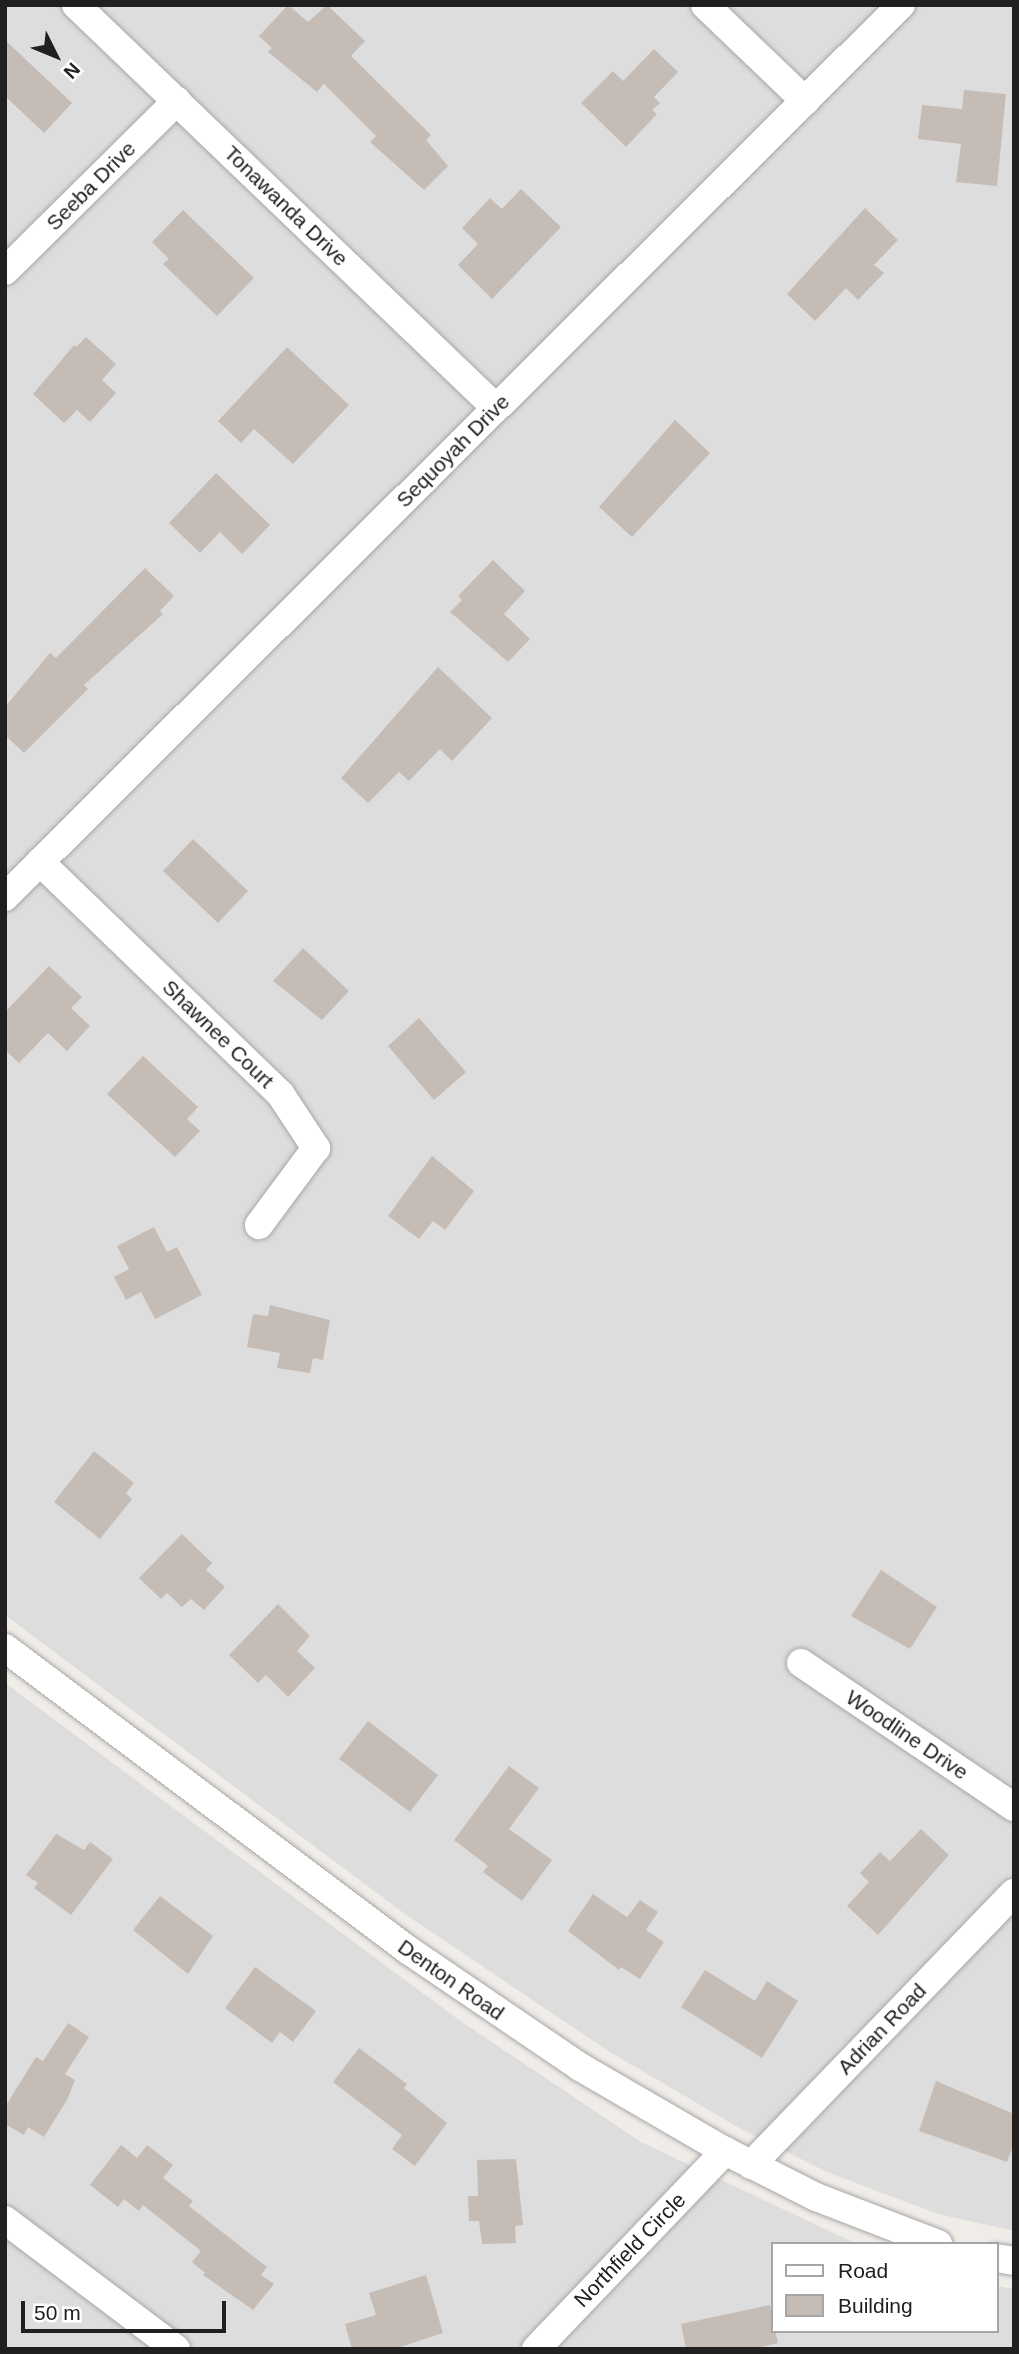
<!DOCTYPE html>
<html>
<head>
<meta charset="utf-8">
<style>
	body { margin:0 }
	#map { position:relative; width:1019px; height:2354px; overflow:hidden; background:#f0ece7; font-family:Arial,sans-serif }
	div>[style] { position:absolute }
	.residential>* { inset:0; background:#dedddd }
	.building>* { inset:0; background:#c5bcb6 }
	.roads { filter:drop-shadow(0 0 2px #a7a7a7) drop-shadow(0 0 2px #a7a7a7) }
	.minor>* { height:28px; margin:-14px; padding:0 14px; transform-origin:14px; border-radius:14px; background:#fff }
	span { translate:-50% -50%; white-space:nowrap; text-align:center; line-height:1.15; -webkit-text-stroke:6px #fff; paint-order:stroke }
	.street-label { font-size:21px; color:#202020 }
	.frame { position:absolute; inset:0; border:7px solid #202020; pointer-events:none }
	.legend { position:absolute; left:771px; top:2242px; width:228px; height:91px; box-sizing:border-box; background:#fff; border:2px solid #a6a6a6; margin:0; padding:9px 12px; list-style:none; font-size:21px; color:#202020 }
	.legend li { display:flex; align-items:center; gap:14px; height:35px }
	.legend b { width:35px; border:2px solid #a6a6a6 }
	.north { position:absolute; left:21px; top:21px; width:70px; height:70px; -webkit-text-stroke:5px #fff; paint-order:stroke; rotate:133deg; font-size:19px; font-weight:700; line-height:28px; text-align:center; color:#202020 }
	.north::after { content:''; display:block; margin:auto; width:24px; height:32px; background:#202020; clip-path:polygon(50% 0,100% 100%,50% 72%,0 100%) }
	.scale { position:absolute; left:21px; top:2301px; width:205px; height:32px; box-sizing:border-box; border:4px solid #202020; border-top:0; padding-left:9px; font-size:21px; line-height:24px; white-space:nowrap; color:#202020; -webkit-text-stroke:5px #fff; paint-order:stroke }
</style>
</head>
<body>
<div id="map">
	<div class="residential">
		<div style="clip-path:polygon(5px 5px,1014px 5px,1014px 2231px,938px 2214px,827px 2172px,741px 2129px,610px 2052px,409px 1917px,5px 1615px)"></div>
		<div style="clip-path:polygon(5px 1683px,459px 2020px,641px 2142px,857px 2244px,772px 2244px,772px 2331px,996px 2331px,996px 2286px,1014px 2289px,1014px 2349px,5px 2349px)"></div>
	</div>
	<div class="building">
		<div style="clip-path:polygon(288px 5px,308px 22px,327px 5px,365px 41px,351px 56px,431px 135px,426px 140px,448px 166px,424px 190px,370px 142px,376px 136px,324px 84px,317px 92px,268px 52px,272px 48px,259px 36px)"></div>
		<div style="clip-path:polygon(5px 40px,72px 103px,44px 133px,5px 96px)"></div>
		<div style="clip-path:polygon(654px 49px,678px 72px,654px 97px,660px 103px,652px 110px,657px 114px,626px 147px,581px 103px,613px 71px,623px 81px)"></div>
		<div style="clip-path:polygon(964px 90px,1006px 94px,997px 186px,956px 182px,961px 144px,918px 139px,922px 105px,962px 109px)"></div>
		<div style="clip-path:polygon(521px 189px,561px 227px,492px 299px,458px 265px,478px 244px,462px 228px,490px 198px,502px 209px)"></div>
		<div style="clip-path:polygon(865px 208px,898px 240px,874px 265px,884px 273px,858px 300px,846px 288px,815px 321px,787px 294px)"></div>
		<div style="clip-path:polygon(183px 210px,254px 278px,217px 316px,163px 264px,169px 259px,152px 242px)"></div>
		<div style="clip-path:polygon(86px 337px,116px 364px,102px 380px,116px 393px,90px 422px,77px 410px,64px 423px,33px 394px,74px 345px,76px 347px)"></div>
		<div style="clip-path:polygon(287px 347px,349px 405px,293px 464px,254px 429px,241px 443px,218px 421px)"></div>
		<div style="clip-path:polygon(675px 420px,710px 453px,632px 537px,599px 507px)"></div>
		<div style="clip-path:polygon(216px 473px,270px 525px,242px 554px,220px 532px,200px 553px,169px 523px)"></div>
		<div style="clip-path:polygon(493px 560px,525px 591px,504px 614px,530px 639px,508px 662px,450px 612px,462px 600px,458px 596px)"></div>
		<div style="clip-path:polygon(145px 568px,174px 596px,160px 611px,163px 614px,84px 685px,88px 689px,24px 753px,5px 735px,5px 707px,50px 653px,56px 658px)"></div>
		<div style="clip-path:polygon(438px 667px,492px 718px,452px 761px,440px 749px,409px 781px,399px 772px,368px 803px,341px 778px)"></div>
		<div style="clip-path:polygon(193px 839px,248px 891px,218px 923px,163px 871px)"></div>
		<div style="clip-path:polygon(303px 948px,349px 991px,322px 1020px,273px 981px)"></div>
		<div style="clip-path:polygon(49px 966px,82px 997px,71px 1008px,90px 1026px,67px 1051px,48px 1033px,19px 1063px,5px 1050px,5px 1012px)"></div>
		<div style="clip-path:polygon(419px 1018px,466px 1072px,434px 1100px,388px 1046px)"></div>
		<div style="clip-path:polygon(143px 1056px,198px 1107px,187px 1119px,200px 1131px,175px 1157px,107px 1094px)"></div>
		<div style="clip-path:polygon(432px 1156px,474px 1191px,445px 1230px,433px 1221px,419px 1239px,388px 1216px)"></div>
		<div style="clip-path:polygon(154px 1227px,167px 1252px,177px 1247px,202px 1295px,155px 1319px,141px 1292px,126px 1300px,114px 1277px,129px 1269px,117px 1246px)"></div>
		<div style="clip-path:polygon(270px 1305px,330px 1320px,323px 1360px,313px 1358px,310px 1373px,277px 1368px,280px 1353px,247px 1347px,253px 1314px,268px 1316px)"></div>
		<div style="clip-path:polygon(94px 1451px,134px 1483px,126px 1493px,132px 1499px,100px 1539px,54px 1502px)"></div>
		<div style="clip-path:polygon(182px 1534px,212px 1563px,206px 1570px,225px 1587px,204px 1610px,191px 1599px,182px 1607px,167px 1593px,161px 1599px,139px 1578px)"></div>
		<div style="clip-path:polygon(881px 1570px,937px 1607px,910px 1649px,851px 1616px)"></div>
		<div style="clip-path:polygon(278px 1604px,310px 1636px,297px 1651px,315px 1668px,288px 1697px,266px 1675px,258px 1683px,229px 1655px)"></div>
		<div style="clip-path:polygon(368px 1721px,438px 1775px,410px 1812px,339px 1759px)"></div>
		<div style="clip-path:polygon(509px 1766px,539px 1788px,509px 1829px,552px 1860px,522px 1901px,483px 1872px,488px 1866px,454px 1840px)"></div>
		<div style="clip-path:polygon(921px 1829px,949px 1855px,878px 1935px,847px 1906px,869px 1882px,860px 1873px,880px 1852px,890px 1861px)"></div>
		<div style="clip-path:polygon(56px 1834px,84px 1850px,90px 1842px,113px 1859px,71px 1915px,34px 1888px,38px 1883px,26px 1875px)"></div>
		<div style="clip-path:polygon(593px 1894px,627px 1917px,640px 1900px,658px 1912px,646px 1930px,664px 1942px,640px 1979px,621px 1967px,619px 1970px,568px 1931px)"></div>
		<div style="clip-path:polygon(160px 1896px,213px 1936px,188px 1974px,133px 1930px)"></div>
		<div style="clip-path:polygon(255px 1967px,316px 2011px,293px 2042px,280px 2032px,272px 2043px,225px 2008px)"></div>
		<div style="clip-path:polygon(705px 1970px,755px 2001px,767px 1981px,798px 2001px,762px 2058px,681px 2007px)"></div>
		<div style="clip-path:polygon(68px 2023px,89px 2037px,65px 2074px,75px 2080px,68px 2098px,44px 2137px,28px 2127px,24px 2135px,5px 2124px,5px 2107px,36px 2057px,43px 2061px)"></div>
		<div style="clip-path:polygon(359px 2048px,407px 2084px,404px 2088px,447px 2123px,415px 2166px,392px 2149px,402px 2135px,333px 2082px)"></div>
		<div style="clip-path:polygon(936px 2081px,1014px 2114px,1014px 2143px,1007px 2162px,919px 2131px)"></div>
		<div style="clip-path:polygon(121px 2145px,137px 2158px,147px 2145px,173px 2165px,163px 2178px,193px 2201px,189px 2206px,267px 2267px,261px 2275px,274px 2284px,253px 2310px,203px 2275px,205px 2273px,192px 2262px,201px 2251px,143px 2205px,139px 2211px,124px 2199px,118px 2207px,90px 2185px)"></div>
		<div style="clip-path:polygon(516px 2159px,523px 2225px,515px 2226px,516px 2243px,482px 2244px,479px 2221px,469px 2221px,468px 2196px,478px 2196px,477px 2160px)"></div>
		<div style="clip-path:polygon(426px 2275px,443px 2333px,394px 2349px,352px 2349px,345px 2324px,376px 2315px,369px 2293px)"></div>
		<div style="clip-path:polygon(770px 2305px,778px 2343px,752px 2349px,686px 2349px,681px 2324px)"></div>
	</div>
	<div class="roads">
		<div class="minor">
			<div style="left:76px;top:5px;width:582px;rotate:43.82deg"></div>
			<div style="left:705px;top:5px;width:139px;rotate:43.8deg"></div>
			<div style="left:5px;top:271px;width:242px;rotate:-44.7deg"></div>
			<div style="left:40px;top:862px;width:335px;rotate:44deg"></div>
			<div style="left:281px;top:1095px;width:64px;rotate:56.6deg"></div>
			<div style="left:316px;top:1148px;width:96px;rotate:126.5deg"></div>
			<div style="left:5px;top:897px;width:1264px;rotate:-44.87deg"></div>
			<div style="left:5px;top:1648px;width:504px;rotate:36.85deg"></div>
			<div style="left:408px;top:1950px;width:208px;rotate:34.2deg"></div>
			<div style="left:580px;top:2067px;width:168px;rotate:30.1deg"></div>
			<div style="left:725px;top:2151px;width:102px;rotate:26.8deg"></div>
			<div style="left:816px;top:2197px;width:131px;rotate:21.1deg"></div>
			<div style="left:801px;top:1663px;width:257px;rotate:34.1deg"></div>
			<div style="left:751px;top:2165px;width:378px;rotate:-46deg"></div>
			<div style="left:5px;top:2220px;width:214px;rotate:37deg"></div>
			<div style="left:996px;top:2258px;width:18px;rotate:9deg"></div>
			<div style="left:536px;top:2349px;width:274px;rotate:-46.3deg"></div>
		</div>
	</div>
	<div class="street-label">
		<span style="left:91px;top:186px;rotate:-45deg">Seeba Drive</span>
		<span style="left:286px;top:206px;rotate:44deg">Tonawanda Drive</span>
		<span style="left:453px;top:451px;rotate:-45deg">Sequoyah Drive</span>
		<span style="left:218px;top:1034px;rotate:44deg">Shawnee Court</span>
		<span style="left:907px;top:1735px;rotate:34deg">Woodline Drive</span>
		<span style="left:451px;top:1980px;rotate:35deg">Denton Road</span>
		<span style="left:882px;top:2029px;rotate:-46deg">Adrian Road</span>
		<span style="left:630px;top:2250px;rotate:-46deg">Northfield Circle</span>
	</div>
	<div class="frame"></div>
	<ul class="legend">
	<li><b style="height:9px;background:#fff"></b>Road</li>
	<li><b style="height:19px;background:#c5bcb6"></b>Building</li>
	</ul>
	<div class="north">N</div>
	<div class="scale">50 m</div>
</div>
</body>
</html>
